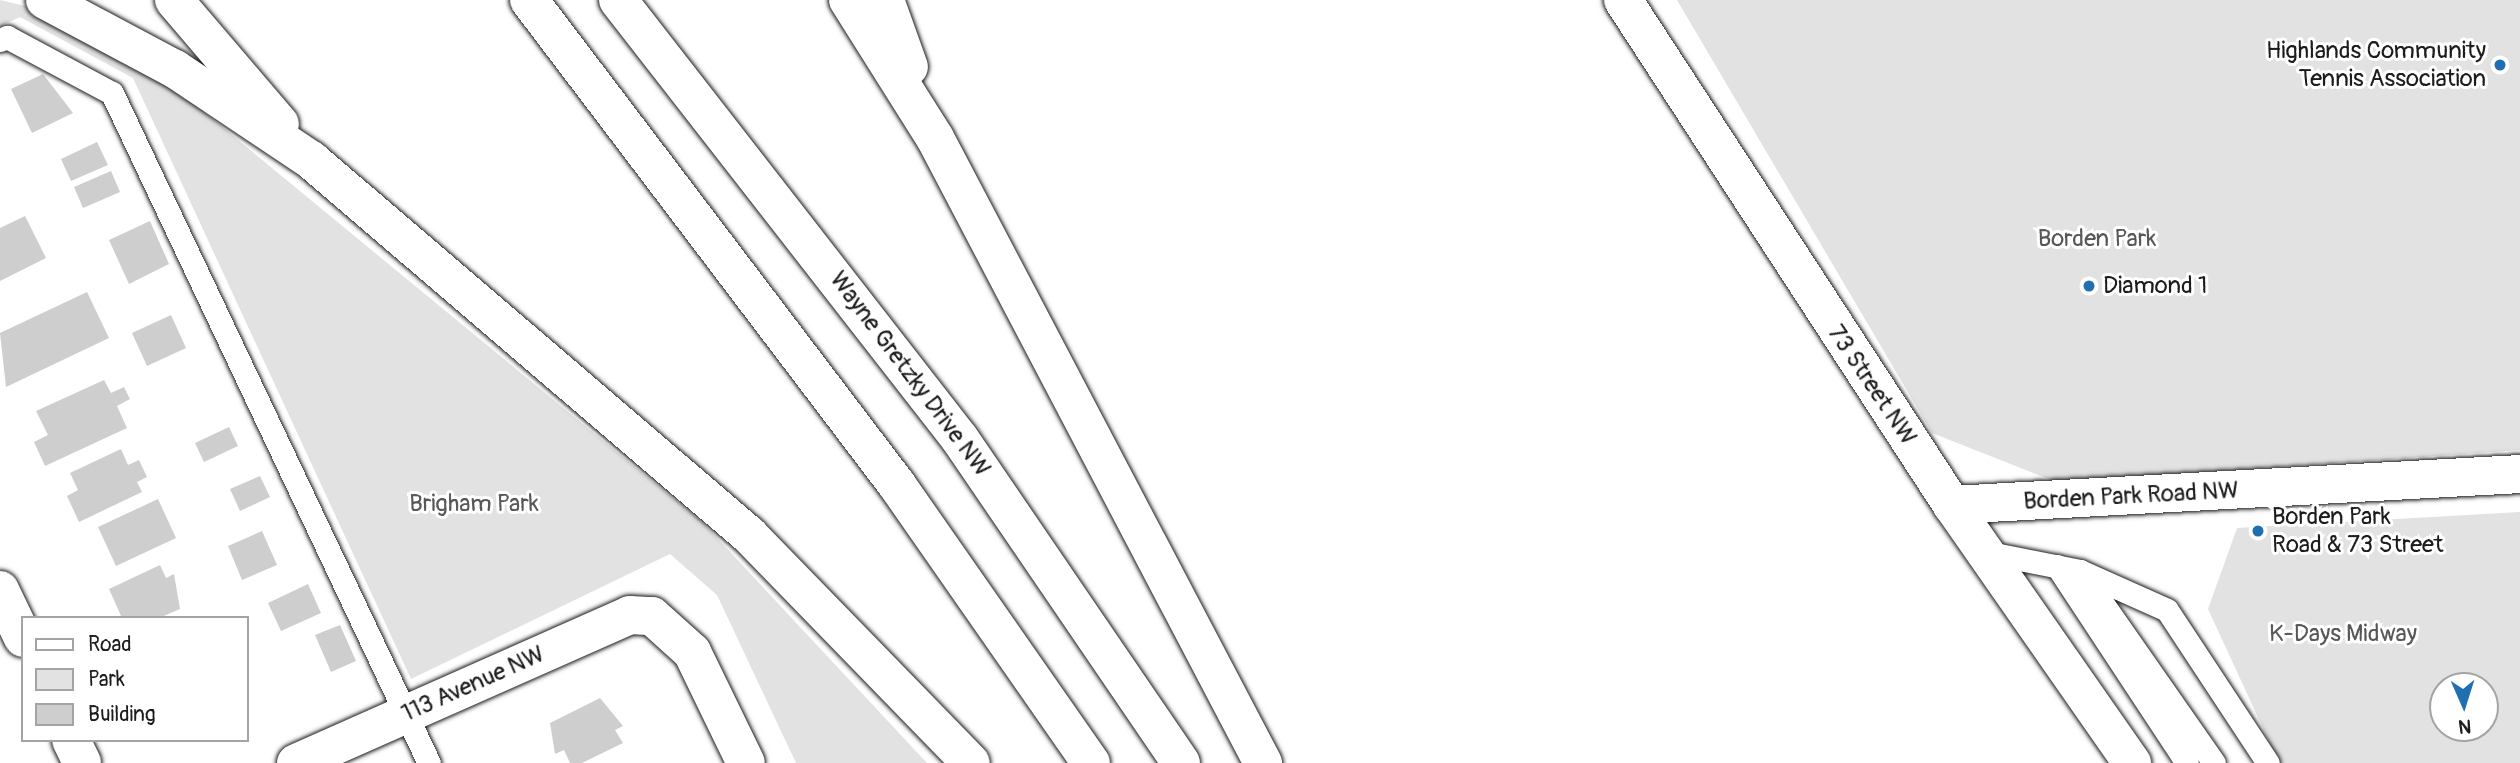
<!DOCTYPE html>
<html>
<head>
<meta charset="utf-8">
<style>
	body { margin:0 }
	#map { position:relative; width:2520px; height:763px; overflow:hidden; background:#fff; font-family:Pangolin,sans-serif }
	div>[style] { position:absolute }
	.green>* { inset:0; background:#e2e2e2 }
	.building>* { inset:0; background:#cecece }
	.roads { filter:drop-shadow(0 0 2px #1c1c1c) drop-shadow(0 0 2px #1c1c1c) }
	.lane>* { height:23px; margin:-11.5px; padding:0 11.5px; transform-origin:11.5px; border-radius:11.5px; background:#fff }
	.street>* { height:38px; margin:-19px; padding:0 19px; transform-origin:19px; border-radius:19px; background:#fff }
	.primary>* { height:38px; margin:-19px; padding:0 19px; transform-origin:19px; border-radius:19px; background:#fff }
	.dots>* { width:19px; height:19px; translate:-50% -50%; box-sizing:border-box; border:4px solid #fff; border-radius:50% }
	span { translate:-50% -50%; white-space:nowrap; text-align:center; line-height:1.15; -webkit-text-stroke:6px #fff; paint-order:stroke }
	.poi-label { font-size:24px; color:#1c1c1c }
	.right { translate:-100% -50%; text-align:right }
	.left { translate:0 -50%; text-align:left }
	.park-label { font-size:24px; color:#575757 }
	.street-label { font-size:24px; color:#1c1c1c }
	.legend { position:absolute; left:21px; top:616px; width:228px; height:126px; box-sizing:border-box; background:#fff; border:2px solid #a4a4a4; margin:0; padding:9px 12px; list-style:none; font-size:21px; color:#1c1c1c }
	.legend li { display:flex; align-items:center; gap:14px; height:35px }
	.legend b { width:35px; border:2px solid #a4a4a4 }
	.north { position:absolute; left:2429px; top:672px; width:70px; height:70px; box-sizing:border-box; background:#fff; border:2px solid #a4a4a4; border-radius:50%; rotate:177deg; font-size:19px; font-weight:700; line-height:28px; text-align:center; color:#1c1c1c }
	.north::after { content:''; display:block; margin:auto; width:24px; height:32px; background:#1f6fb2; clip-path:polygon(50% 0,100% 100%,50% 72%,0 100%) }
</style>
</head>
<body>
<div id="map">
	<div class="green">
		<div style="clip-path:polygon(0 0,38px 9px,187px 98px,703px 523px,927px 763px,796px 763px,717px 595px,670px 554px,411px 679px,133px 78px,20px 17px,0 26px)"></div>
		<div style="clip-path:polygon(1677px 0,2520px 0,2520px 450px,2056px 482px,1932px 433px)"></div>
		<div style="clip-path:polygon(evenodd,2520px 512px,2520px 763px,2279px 763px,2208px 609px,2237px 528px,2520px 512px,2443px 686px,2485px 686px,2485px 728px,2443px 728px,2443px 686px)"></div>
	</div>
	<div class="building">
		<div style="clip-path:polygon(43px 74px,73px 113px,32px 133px,11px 89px)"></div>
		<div style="clip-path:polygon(97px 142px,108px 165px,71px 181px,61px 159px)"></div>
		<div style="clip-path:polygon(111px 171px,120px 192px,83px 208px,74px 187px)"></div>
		<div style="clip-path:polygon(25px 216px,46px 258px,0 281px,0 228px)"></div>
		<div style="clip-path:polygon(150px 221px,169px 264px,129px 284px,109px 240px)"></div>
		<div style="clip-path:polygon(87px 292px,109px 338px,6px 387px,0 333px)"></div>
		<div style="clip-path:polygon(171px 315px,186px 348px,147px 366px,132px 333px)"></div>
		<div style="clip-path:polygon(104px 380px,111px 393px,124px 387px,130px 399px,117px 406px,127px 428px,45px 466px,34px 442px,48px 435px,36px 411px)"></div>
		<div style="clip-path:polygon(229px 427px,238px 446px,204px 462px,195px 443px)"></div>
		<div style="clip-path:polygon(121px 449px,128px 465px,139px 460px,147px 477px,137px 482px,142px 492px,79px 522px,67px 496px,78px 490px,70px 473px)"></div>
		<div style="clip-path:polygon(260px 476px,270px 497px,240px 511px,230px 489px)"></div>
		<div style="clip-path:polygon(158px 499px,176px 538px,116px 566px,98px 527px)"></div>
		<div style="clip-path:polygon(262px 531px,277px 565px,242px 580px,228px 546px)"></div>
		<div style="clip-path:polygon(160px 565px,166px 578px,174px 574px,180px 609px,159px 618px,122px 618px,109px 589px)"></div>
		<div style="clip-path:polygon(308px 584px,321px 613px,281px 631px,268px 603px)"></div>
		<div style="clip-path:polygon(340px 625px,356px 661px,331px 672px,315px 635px)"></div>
		<div style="clip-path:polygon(600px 698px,623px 726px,615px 730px,623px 743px,582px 763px,570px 763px,564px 750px,555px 754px,550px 723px)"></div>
	</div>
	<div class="roads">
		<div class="lane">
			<div style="left:0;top:40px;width:8px;rotate:-23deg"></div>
			<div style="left:7px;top:37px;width:119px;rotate:28.1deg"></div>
			<div style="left:112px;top:93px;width:741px;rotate:64.68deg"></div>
			<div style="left:1984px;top:552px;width:98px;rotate:11.2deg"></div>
			<div style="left:2080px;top:571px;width:95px;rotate:24.1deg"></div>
			<div style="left:2167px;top:610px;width:183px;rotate:56.6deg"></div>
			<div style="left:2057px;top:566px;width:236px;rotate:56.6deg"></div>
			<div style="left:2080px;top:571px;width:234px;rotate:55.1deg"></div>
		</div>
		<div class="street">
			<div style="left:1623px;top:0;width:603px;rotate:56.92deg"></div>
			<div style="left:1952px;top:505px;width:315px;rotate:55.1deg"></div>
			<div style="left:1952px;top:505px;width:569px;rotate:-3.12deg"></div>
			<div style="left:0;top:590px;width:53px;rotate:64.4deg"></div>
			<div style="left:71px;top:740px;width:25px;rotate:64deg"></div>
			<div style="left:296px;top:763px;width:365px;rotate:-23.9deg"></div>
			<div style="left:630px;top:615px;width:22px;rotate:3deg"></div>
			<div style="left:652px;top:616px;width:54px;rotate:42deg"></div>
			<div style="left:692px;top:652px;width:123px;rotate:64.1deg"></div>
		</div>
		<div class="primary">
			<div style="left:45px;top:0;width:147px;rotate:28deg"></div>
			<div style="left:175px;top:69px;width:164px;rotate:33.8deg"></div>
			<div style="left:311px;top:160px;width:577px;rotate:40.57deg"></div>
			<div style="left:749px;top:535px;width:318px;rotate:45.8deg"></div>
			<div style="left:174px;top:0;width:163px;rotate:49.5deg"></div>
			<div style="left:529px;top:0;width:609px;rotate:52.81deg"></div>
			<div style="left:897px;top:485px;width:339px;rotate:55.1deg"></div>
			<div style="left:618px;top:0;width:556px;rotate:52.08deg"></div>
			<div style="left:960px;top:439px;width:392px;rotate:55.7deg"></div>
			<div style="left:848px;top:0;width:163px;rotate:57.8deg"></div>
			<div style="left:935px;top:138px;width:706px;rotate:62.31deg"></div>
			<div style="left:885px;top:0;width:71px;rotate:70.3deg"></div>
		</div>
	</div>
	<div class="dots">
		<div style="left:2500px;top:65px;background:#1f6fb2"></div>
		<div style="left:2089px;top:286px;background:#1f6fb2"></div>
		<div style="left:2258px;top:531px;background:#1f6fb2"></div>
	</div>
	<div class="poi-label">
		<span class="right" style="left:2486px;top:65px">Highlands Community<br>Tennis Association</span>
		<span class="left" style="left:2103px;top:286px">Diamond 1</span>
		<span class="left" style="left:2272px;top:531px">Borden Park<br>Road &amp; 73 Street</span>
	</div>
	<div class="park-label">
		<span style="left:2097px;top:239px">Borden Park</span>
		<span style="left:474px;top:504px">Brigham Park</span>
		<span style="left:2343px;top:634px">K-Days Midway</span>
	</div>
	<div class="street-label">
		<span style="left:910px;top:374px;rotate:53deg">Wayne Gretzky Drive NW</span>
		<span style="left:1872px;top:385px;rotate:56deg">73 Street NW</span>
		<span style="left:2131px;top:496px;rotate:-3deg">Borden Park Road NW</span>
		<span style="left:473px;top:684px;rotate:-24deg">113 Avenue NW</span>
	</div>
	<ul class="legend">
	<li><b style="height:9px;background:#fff"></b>Road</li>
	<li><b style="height:19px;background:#e2e2e2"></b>Park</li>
	<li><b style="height:19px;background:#cecece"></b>Building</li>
	</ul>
	<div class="north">N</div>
</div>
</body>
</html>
